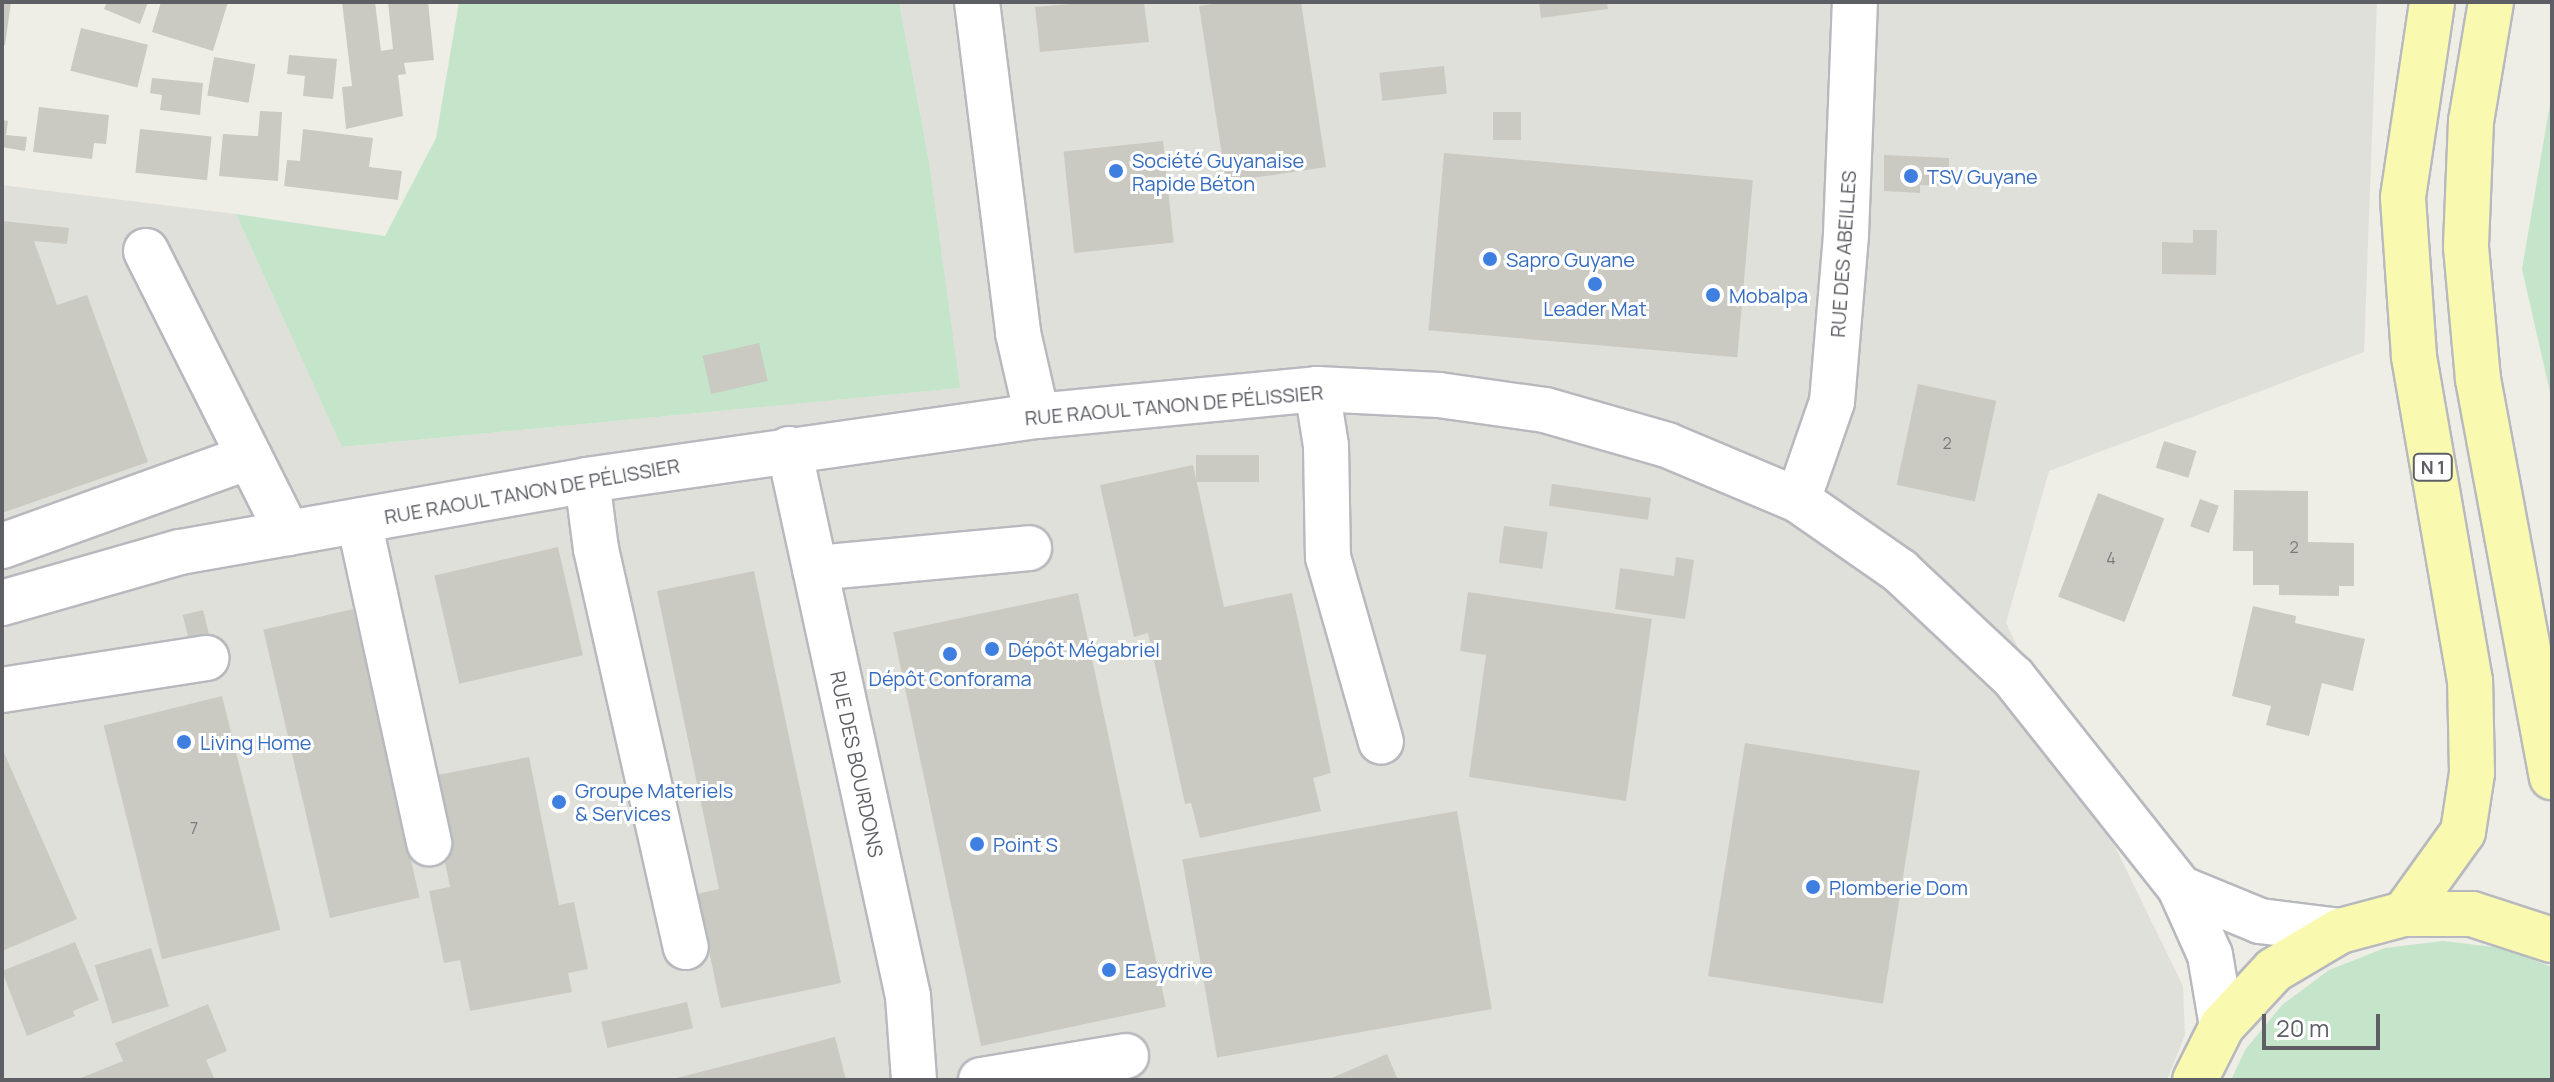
<!DOCTYPE html>
<html>
<head>
<meta charset="utf-8">
<style>
  body { margin:0 }
  #map { position:relative; width:2554px; height:1082px; overflow:hidden; background:#efeee6; font-family:Manrope,sans-serif }
  div>[style] { position:absolute }
  .industrial>* { inset:0; background:#e0e0da }
  .green>* { inset:0; background:#c4e5ca }
  .building>* { inset:0; background:#cac9c2; transform-origin:0 0 }
  .roads { filter:drop-shadow(2px 0 #b8b9be) drop-shadow(-2px 0 #b8b9be) drop-shadow(0 2px #b8b9be) drop-shadow(0 -2px #b8b9be) }
  .minor>* { height:44px; margin:-22px; padding:0 22px; transform-origin:22px; border-radius:22px; background:#fff }
  .major>* { height:44px; margin:-22px; padding:0 22px; transform-origin:22px; border-radius:22px; background:#f9faaf }
  .dots>* { width:22px; height:22px; translate:-50% -50%; box-sizing:border-box; border:4px solid #fff; border-radius:50% }
  span { translate:-50% -50%; white-space:nowrap; text-align:center; line-height:1.15; -webkit-text-stroke:6px #fff; paint-order:stroke }
  .number-label { font-size:16px; color:#787a7c }
  .number-label span { -webkit-text-stroke-width:0 }
  .shield-label span { padding:2px 6px; background:#fff; border:2px solid; border-radius:6px; -webkit-text-stroke-width:0 }
  .shield-label { font-size:18px; color:#5d5f65; font-weight:700 }
  .shop-label { font-size:20px; color:#366cbe }
  .left { translate:0 -50%; text-align:left }
  .street-label { font-size:20px; color:#5d5f65 }
  .frame { position:absolute; inset:0; border:4px solid #5d5f65; pointer-events:none }
  .scale { position:absolute; left:2262px; top:1014px; width:118px; height:36px; box-sizing:border-box; border:4px solid #5d5f65; border-top:0; padding-left:10px; font-size:24px; line-height:28px; white-space:nowrap; color:#5d5f65; -webkit-text-stroke:6px #fff; paint-order:stroke }
</style>
</head>
<body>
<div id="map">
  <div class="industrial">
    <i style="clip-path:polygon(899px 2px,2377px 2px,2364px 352px,2049px 471px,2006px 623px,2183px 986px,2185px 1035px,2167px 1080px,2px 1080px,2px 185px,236px 214px,343px 447px,959px 388px,929px 161px)"></i>
  </div>
  <div class="green">
    <i style="clip-path:polygon(459px 2px,899px 2px,929px 161px,960px 388px,342px 447px,236px 214px,385px 236px,436px 138px)"></i>
    <i style="clip-path:polygon(2552px 92px,2552px 401px,2522px 269px)"></i>
    <i style="clip-path:polygon(2443px 941px,2502px 948px,2552px 967px,2552px 1080px,2231px 1080px,2245px 1050px,2282px 1005px,2329px 970px,2385px 948px)"></i>
  </div>
  <div class="building">
    <i style="clip-path:polygon(2px 2px,11px 2px,5px 45px,2px 45px)"></i>
    <i style="clip-path:polygon(107px 2px,148px 2px,140px 24px,104px 9px)"></i>
    <i style="clip-path:polygon(161px 2px,228px 2px,213px 51px,152px 32px)"></i>
    <i style="clip-path:polygon(342px 2px,375px 2px,381px 51px,393px 49px,388px 2px,428px 2px,434px 60px,404px 63px,406px 74px,398px 75px,403px 116px,346px 129px,342px 87px,352px 86px)"></i>
    <i style="clip-path:polygon(1094px 2px,1144px 2px,1149px 42px,1040px 52px,1035px 7px)"></i>
    <i style="clip-path:polygon(1225px 2px,1301px 2px,1326px 167px,1226px 182px,1199px 6px)"></i>
    <i style="clip-path:polygon(1539px 2px,1607px 2px,1608px 9px,1541px 18px)"></i>
    <i style="left:81px;top:28px;width:69px;height:44px;rotate:14deg"></i>
    <i style="clip-path:polygon(289px 55px,337px 59px,333px 99px,303px 96px,305px 76px,287px 74px)"></i>
    <i style="left:214px;top:57px;width:42px;height:39px;rotate:10deg"></i>
    <i style="left:1444px;top:66px;width:28px;height:65px;rotate:84deg"></i>
    <i style="clip-path:polygon(152px 78px,203px 83px,200px 115px,160px 110px,162px 95px,150px 93px)"></i>
    <i style="clip-path:polygon(39px 107px,109px 115px,106px 144px,94px 143px,92px 159px,33px 152px)"></i>
    <i style="clip-path:polygon(260px 111px,282px 112px,278px 181px,219px 176px,223px 134px,258px 136px)"></i>
    <i style="left:1493px;top:112px;width:28px;height:28px"></i>
    <i style="clip-path:polygon(2px 120px,8px 121px,6px 135px,27px 137px,25px 151px,2px 147px)"></i>
    <i style="left:140px;top:129px;width:72px;height:44px;rotate:6deg"></i>
    <i style="clip-path:polygon(303px 129px,373px 138px,369px 167px,402px 171px,398px 200px,284px 186px,287px 160px,300px 161px)"></i>
    <i style="left:1163px;top:141px;width:102px;height:100px;rotate:84deg"></i>
    <i style="left:1444px;top:153px;width:310px;height:178px;rotate:5deg"></i>
    <i style="clip-path:polygon(1884px 155px,1949px 158px,1949px 186px,1920px 185px,1920px 193px,1884px 191px)"></i>
    <i style="clip-path:polygon(2px 221px,69px 228px,67px 244px,34px 241px,57px 305px,87px 295px,148px 462px,2px 513px)"></i>
    <i style="clip-path:polygon(2193px 230px,2217px 230px,2216px 275px,2162px 274px,2162px 242px,2193px 243px)"></i>
    <i style="left:759px;top:343px;width:39px;height:58px;rotate:77deg"></i>
    <i style="left:1918px;top:384px;width:80px;height:103px;rotate:12deg"></i>
    <i style="left:2164px;top:441px;width:34px;height:28px;rotate:17deg"></i>
    <i style="left:1259px;top:455px;width:27px;height:63px;rotate:90deg"></i>
    <i style="clip-path:polygon(1193px 465px,1224px 607px,1292px 593px,1331px 773px,1313px 778px,1321px 811px,1200px 838px,1191px 803px,1185px 804px,1148px 633px,1134px 637px,1100px 485px)"></i>
    <i style="left:1552px;top:484px;width:100px;height:22px;rotate:8deg"></i>
    <i style="clip-path:polygon(2234px 490px,2308px 491px,2308px 542px,2354px 543px,2354px 586px,2339px 586px,2339px 596px,2279px 595px,2279px 585px,2253px 585px,2253px 551px,2233px 551px)"></i>
    <i style="left:2098px;top:493px;width:71px;height:111px;rotate:21deg"></i>
    <i style="left:2200px;top:499px;width:20px;height:29px;rotate:20deg"></i>
    <i style="left:1504px;top:526px;width:44px;height:37px;rotate:8deg"></i>
    <i style="left:558px;top:547px;width:111px;height:127px;rotate:77deg"></i>
    <i style="clip-path:polygon(1676px 557px,1694px 560px,1685px 619px,1615px 609px,1620px 568px,1674px 576px)"></i>
    <i style="clip-path:polygon(754px 571px,841px 983px,721px 1008px,697px 894px,719px 889px,657px 591px)"></i>
    <i style="clip-path:polygon(1468px 592px,1652px 619px,1626px 801px,1469px 777px,1486px 655px,1460px 651px)"></i>
    <i style="left:1078px;top:593px;width:423px;height:189px;rotate:78deg"></i>
    <i style="clip-path:polygon(2253px 606px,2296px 616px,2295px 623px,2365px 639px,2353px 691px,2322px 683px,2309px 736px,2266px 725px,2271px 706px,2232px 696px)"></i>
    <i style="left:353px;top:609px;width:296px;height:92px;rotate:77deg"></i>
    <i style="left:203px;top:610px;width:25px;height:21px;rotate:76deg"></i>
    <i style="left:222px;top:696px;width:241px;height:122px;rotate:76deg"></i>
    <i style="left:1745px;top:743px;width:177px;height:236px;rotate:9deg"></i>
    <i style="clip-path:polygon(2px 748px,77px 919px,2px 951px)"></i>
    <i style="clip-path:polygon(529px 757px,559px 905px,574px 902px,588px 969px,568px 973px,572px 992px,470px 1011px,460px 960px,444px 963px,429px 891px,450px 887px,428px 777px)"></i>
    <i style="left:1457px;top:811px;width:201px;height:279px;rotate:80deg"></i>
    <i style="clip-path:polygon(75px 942px,99px 1000px,73px 1011px,75px 1016px,27px 1036px,2px 971px)"></i>
    <i style="left:151px;top:948px;width:61px;height:59px;rotate:73deg"></i>
    <i style="left:687px;top:1002px;width:27px;height:88px;rotate:77deg"></i>
    <i style="clip-path:polygon(208px 1004px,227px 1051px,206px 1060px,215px 1080px,76px 1080px,123px 1061px,115px 1043px)"></i>
    <i style="clip-path:polygon(835px 1037px,846px 1080px,673px 1080px,673px 1079px)"></i>
    <i style="clip-path:polygon(1387px 1054px,1398px 1080px,1327px 1080px)"></i>
  </div>
  <div class="roads">
    <div class="minor">
      <i style="left:977px;top:2px;width:334px;rotate:82.9deg"></i>
      <i style="left:1018px;top:333px;width:85px;rotate:77.1deg"></i>
      <i style="left:146px;top:251px;width:316px;rotate:63.3deg"></i>
      <i style="left:1317px;top:389px;width:58px;rotate:81deg"></i>
      <i style="left:1326px;top:446px;width:111px;rotate:89deg"></i>
      <i style="left:1328px;top:557px;width:192px;rotate:74deg"></i>
      <i style="left:789px;top:449px;width:560px;rotate:77.73deg"></i>
      <i style="left:908px;top:996px;width:84px;rotate:85.9deg"></i>
      <i style="left:587px;top:480px;width:70px;rotate:82.6deg"></i>
      <i style="left:596px;top:549px;width:408px;rotate:77.3deg"></i>
      <i style="left:1798px;top:500px;width:104px;rotate:-70.9deg"></i>
      <i style="left:1832px;top:402px;width:169px;rotate:-85.2deg"></i>
      <i style="left:1846px;top:234px;width:232px;rotate:-87.8deg"></i>
      <i style="left:359px;top:521px;width:330px;rotate:77.7deg"></i>
      <i style="left:2px;top:546px;width:263px;rotate:-19.8deg"></i>
      <i style="left:815px;top:568px;width:215px;rotate:-5.3deg"></i>
      <i style="left:2px;top:603px;width:185px;rotate:-16deg"></i>
      <i style="left:180px;top:552px;width:413px;rotate:-10deg"></i>
      <i style="left:587px;top:480px;width:455px;rotate:-8.1deg"></i>
      <i style="left:1037px;top:416px;width:281px;rotate:-5.5deg"></i>
      <i style="left:1317px;top:389px;width:122px;rotate:2.8deg"></i>
      <i style="left:1439px;top:395px;width:107px;rotate:8.1deg"></i>
      <i style="left:1545px;top:410px;width:127px;rotate:16deg"></i>
      <i style="left:1667px;top:445px;width:142px;rotate:22.8deg"></i>
      <i style="left:1798px;top:500px;width:124px;rotate:34.8deg"></i>
      <i style="left:1900px;top:571px;width:155px;rotate:43.2deg"></i>
      <i style="left:2013px;top:677px;width:269px;rotate:51.6deg"></i>
      <i style="left:2180px;top:888px;width:73px;rotate:65.9deg"></i>
      <i style="left:2210px;top:955px;width:72px;rotate:80.4deg"></i>
      <i style="left:2px;top:690px;width:207px;rotate:-8.9deg"></i>
      <i style="left:2180px;top:888px;width:87px;rotate:22.4deg"></i>
      <i style="left:2260px;top:921px;width:81px;rotate:7.1deg"></i>
      <i style="left:981px;top:1080px;width:147px;rotate:-9.4deg"></i>
    </div>
    <div class="major">
      <i style="left:2491px;top:2px;width:121px;rotate:99.5deg"></i>
      <i style="left:2471px;top:121px;width:126px;rotate:92.3deg"></i>
      <i style="left:2466px;top:247px;width:133px;rotate:84.8deg"></i>
      <i style="left:2478px;top:379px;width:405px;rotate:79.5deg"></i>
      <i style="left:2404px;top:914px;width:101px;rotate:-54.3deg"></i>
      <i style="left:2463px;top:832px;width:60px;rotate:-81.3deg"></i>
      <i style="left:2472px;top:773px;width:92px;rotate:-91.2deg"></i>
      <i style="left:2470px;top:681px;width:330px;rotate:-99.8deg"></i>
      <i style="left:2414px;top:356px;width:159px;rotate:-94deg"></i>
      <i style="left:2403px;top:197px;width:197px;rotate:-81.5deg"></i>
      <i style="left:2195px;top:1080px;width:60px;rotate:-63.4deg"></i>
      <i style="left:2222px;top:1026px;width:76px;rotate:-47.1deg"></i>
      <i style="left:2274px;top:970px;width:77px;rotate:-30.6deg"></i>
      <i style="left:2340px;top:931px;width:66px;rotate:-14.9deg"></i>
      <i style="left:2404px;top:914px;width:68px"></i>
      <i style="left:2472px;top:914px;width:84px;rotate:18deg"></i>
    </div>
  </div>
  <div class="dots">
    <i style="left:1116px;top:171px;background:#3f7fe0"></i>
    <i style="left:1911px;top:176px;background:#3f7fe0"></i>
    <i style="left:1490px;top:259px;background:#3f7fe0"></i>
    <i style="left:1595px;top:284px;background:#3f7fe0"></i>
    <i style="left:1713px;top:295px;background:#3f7fe0"></i>
    <i style="left:992px;top:649px;background:#3f7fe0"></i>
    <i style="left:950px;top:654px;background:#3f7fe0"></i>
    <i style="left:184px;top:742px;background:#3f7fe0"></i>
    <i style="left:559px;top:802px;background:#3f7fe0"></i>
    <i style="left:977px;top:844px;background:#3f7fe0"></i>
    <i style="left:1813px;top:887px;background:#3f7fe0"></i>
    <i style="left:1109px;top:970px;background:#3f7fe0"></i>
  </div>
  <div class="number-label">
    <span style="left:1947px;top:443px">2</span>
    <span style="left:2294px;top:547px">2</span>
    <span style="left:2111px;top:558px">4</span>
    <span style="left:194px;top:828px">7</span>
  </div>
  <div class="shield-label">
    <span style="left:2433px;top:467px">N 1</span>
  </div>
  <div class="shop-label">
    <span class="left" style="left:1132px;top:172px">Société Guyanaise<br>Rapide Béton</span>
    <span class="left" style="left:1927px;top:176px">TSV Guyane</span>
    <span class="left" style="left:1506px;top:259px">Sapro Guyane</span>
    <span class="left" style="left:1729px;top:295px">Mobalpa</span>
    <span style="left:1595px;top:308px">Leader Mat</span>
    <span class="left" style="left:1008px;top:649px">Dépôt Mégabriel</span>
    <span style="left:950px;top:678px">Dépôt Conforama</span>
    <span class="left" style="left:200px;top:742px">Living Home</span>
    <span class="left" style="left:575px;top:802px">Groupe Materiels<br>&amp; Services</span>
    <span class="left" style="left:993px;top:844px">Point S</span>
    <span class="left" style="left:1829px;top:887px">Plomberie Dom</span>
    <span class="left" style="left:1125px;top:970px">Easydrive</span>
  </div>
  <div class="street-label">
    <span style="left:1843px;top:254px;rotate:-86deg">RUE DES ABEILLES</span>
    <span style="left:1174px;top:405px;rotate:-5deg">RUE RAOUL TANON DE PÉLISSIER</span>
    <span style="left:532px;top:491px;rotate:-10deg">RUE RAOUL TANON DE PÉLISSIER</span>
    <span style="left:857px;top:764px;rotate:78deg">RUE DES BOURDONS</span>
  </div>
  <div class="frame"></div>
  <div class="scale">20 m</div>
</div>
</body>
</html>
